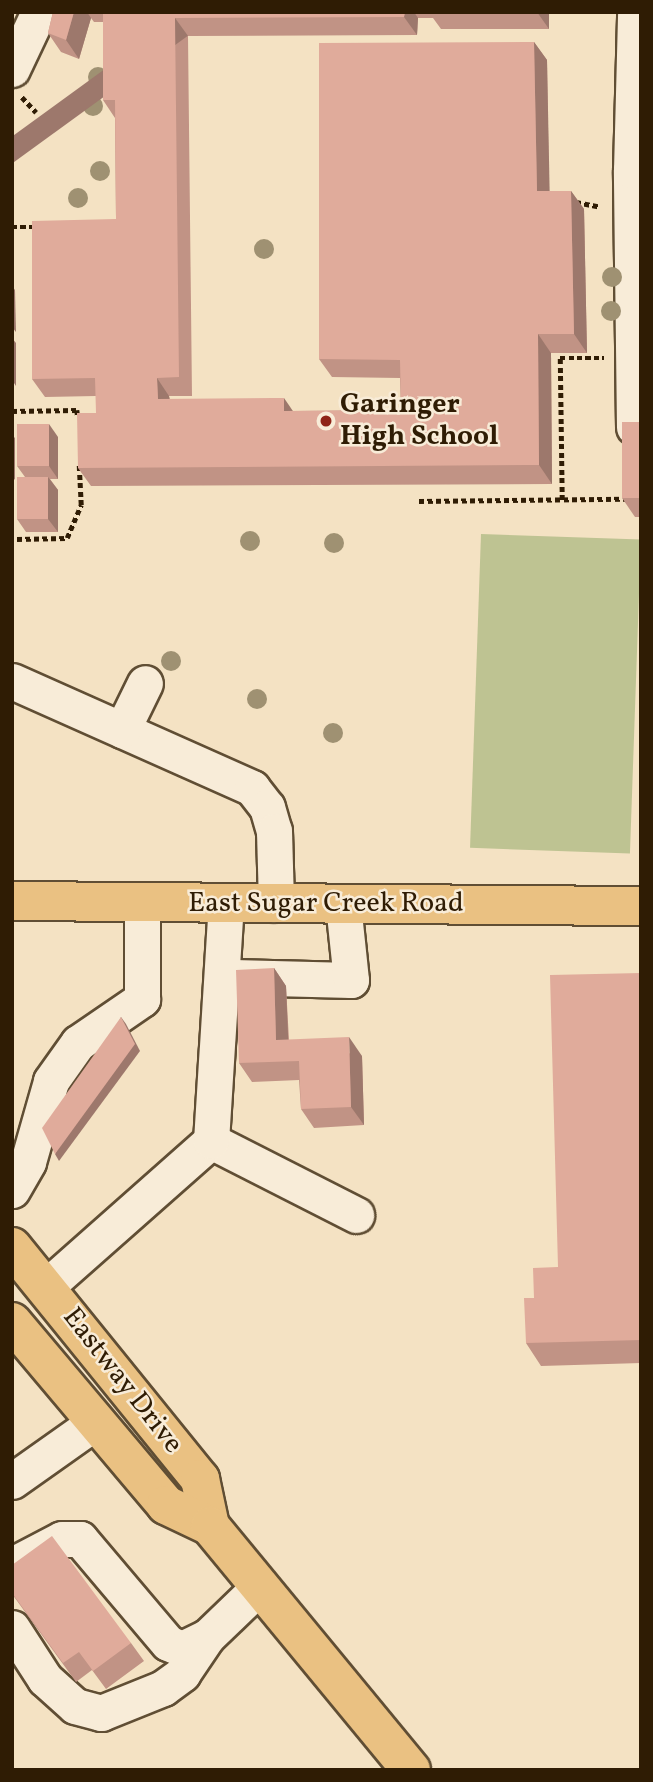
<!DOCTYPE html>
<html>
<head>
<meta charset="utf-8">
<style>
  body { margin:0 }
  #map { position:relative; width:653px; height:1782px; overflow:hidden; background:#f4e2c3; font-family:Vollkorn,serif }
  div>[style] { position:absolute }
  .green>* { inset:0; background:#bec392; transform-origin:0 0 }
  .path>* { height:4.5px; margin-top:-2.25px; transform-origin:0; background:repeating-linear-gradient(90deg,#2f1c04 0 5px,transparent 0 8.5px) }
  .roads { filter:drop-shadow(2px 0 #604e34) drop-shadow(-2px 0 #604e34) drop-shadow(0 2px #604e34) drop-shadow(0 -2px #604e34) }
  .minor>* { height:35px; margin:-17.5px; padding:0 17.5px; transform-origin:17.5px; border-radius:17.5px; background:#f8ecd8 }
  .major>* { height:38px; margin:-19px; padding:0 19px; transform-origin:19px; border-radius:19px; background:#eac182 }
  .trees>* { width:20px; height:20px; margin:-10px; border-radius:50%; background:#9f9172 }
  .wall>* { inset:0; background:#c19385 }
  .shaded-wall>* { inset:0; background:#9d786c; transform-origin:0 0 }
  .building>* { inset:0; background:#e0ab9b; transform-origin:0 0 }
  .dots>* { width:19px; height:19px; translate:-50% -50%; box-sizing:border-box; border:4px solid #f8ecd8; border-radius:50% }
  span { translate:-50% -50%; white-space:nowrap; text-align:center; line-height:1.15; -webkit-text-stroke:5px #f8ecd8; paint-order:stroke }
  .poi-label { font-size:28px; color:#2f1c04; font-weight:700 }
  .left { translate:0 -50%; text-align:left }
  .street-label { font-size:28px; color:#2f1c04 }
  .frame { position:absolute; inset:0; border:14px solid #2f1c04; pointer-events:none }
</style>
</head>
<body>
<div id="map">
  <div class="green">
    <i style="left:481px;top:534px;width:160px;height:314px;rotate:2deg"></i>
  </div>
  <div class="path">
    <i style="left:22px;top:97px;width:21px;rotate:47deg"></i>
    <i style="left:576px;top:202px;width:25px;rotate:11deg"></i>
    <i style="left:12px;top:227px;width:26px"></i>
    <i style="left:12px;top:411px;width:65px;rotate:-0.9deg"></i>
    <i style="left:77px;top:410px;width:8px;rotate:83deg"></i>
    <i style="left:562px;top:500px;width:142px;rotate:-90.8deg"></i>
    <i style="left:560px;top:358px;width:44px"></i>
    <i style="left:419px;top:501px;width:206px;rotate:-0.6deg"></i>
    <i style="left:17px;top:539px;width:50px;rotate:-1.1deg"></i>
    <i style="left:67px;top:538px;width:36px;rotate:-67deg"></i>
    <i style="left:81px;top:505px;width:40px;rotate:-92.9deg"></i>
  </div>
  <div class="roads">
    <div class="minor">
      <i style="left:12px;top:69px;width:63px;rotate:-64.7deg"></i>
      <i style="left:634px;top:427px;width:257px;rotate:-90.7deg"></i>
      <i style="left:631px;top:170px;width:158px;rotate:-88.5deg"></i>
      <i style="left:12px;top:681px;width:263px;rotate:24deg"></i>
      <i style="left:252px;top:788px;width:24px;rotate:52deg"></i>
      <i style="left:267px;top:807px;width:25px;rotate:74deg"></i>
      <i style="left:274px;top:831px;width:73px;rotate:88.4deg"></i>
      <i style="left:122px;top:730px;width:52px;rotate:-63.9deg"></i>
      <i style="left:233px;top:977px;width:118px;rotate:1.5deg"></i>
      <i style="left:351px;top:980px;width:76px;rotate:-96deg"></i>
      <i style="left:211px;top:1141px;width:163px;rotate:27deg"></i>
      <i style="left:12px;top:1190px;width:32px;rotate:-60deg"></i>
      <i style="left:28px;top:1162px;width:84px;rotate:-74.1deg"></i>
      <i style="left:51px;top:1081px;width:47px;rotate:-54.6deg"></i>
      <i style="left:78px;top:1043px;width:78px;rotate:-34.5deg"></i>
      <i style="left:142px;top:999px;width:96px;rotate:-90deg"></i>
      <i style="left:47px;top:1286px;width:219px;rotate:-41.5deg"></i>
      <i style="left:211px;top:1141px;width:238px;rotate:-86.4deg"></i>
      <i style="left:12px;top:1481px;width:100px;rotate:-35.3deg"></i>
      <i style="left:12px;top:1565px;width:56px;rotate:-27.5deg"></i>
      <i style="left:62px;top:1539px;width:18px"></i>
      <i style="left:80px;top:1539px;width:136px;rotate:49.8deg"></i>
      <i style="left:168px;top:1643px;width:15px;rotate:23deg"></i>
      <i style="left:182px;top:1649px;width:28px;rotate:-26deg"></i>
      <i style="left:207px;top:1637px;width:74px;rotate:-43.9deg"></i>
      <i style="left:12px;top:1628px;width:61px;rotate:57.1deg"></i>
      <i style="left:45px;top:1679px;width:40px;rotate:42deg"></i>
      <i style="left:75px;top:1706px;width:27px;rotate:15deg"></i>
      <i style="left:101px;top:1713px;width:67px;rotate:-22deg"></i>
      <i style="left:163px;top:1688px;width:24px;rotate:-36deg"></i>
      <i style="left:182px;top:1674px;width:45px;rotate:-56deg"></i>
    </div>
    <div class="major">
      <i style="left:12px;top:901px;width:629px;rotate:0.46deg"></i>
      <i style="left:12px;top:1247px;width:299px;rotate:51deg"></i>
      <i style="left:200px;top:1479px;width:48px;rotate:78deg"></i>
      <i style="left:12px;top:1322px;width:239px;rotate:49.9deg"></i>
      <i style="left:166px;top:1505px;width:49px;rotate:25.5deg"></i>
      <i style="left:210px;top:1526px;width:316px;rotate:50.5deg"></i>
    </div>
  </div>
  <div class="trees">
    <i style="left:98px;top:77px"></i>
    <i style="left:93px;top:106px"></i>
    <i style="left:100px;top:171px"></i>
    <i style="left:78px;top:198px"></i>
    <i style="left:264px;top:249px"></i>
    <i style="left:612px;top:277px"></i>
    <i style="left:611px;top:311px"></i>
    <i style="left:250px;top:541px"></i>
    <i style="left:334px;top:543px"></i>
    <i style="left:171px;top:661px"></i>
    <i style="left:257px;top:699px"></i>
    <i style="left:333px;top:733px"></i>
  </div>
  <div class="wall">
    <i style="clip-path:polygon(53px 12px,549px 12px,549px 29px,441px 29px,433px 18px,418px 18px,417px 35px,188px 36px,192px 396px,169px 396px,170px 399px,293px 411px,401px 410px,400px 378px,332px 377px,319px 359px,534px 42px,547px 60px,549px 191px,571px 191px,584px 209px,587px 353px,551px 353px,552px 484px,91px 486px,78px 468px,96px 413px,96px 396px,45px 397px,32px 379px,116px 219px,115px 118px,103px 100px,103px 22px,94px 22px,91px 18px,79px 59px,61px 52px,48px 33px)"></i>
    <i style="clip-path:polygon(641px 422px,641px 517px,635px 517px,622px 498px)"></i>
    <i style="clip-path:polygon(58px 437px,58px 479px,50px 479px,58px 490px,58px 532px,26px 532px,17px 519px,25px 477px,17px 466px)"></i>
    <i style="clip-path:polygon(274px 968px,286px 986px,289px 1040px,362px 1056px,364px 1125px,314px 1128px,301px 1109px,299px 1080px,252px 1082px,239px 1063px)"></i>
    <i style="clip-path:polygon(641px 973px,641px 1363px,541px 1366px,526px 1343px,534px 1298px,558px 1267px)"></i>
    <i style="clip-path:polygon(12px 1594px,131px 1643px,144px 1661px,106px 1689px,92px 1670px,76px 1682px)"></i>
  </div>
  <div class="shaded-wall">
    <i style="clip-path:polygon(74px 12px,87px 12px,91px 18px,79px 59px,66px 40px)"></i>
    <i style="clip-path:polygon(405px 12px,414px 12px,418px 18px,417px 35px,404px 17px)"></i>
    <i style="clip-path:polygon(537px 12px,549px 12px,549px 29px)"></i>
    <i style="left:175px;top:18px;width:22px;height:359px;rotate:54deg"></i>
    <i style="clip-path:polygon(534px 42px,547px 60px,550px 210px,537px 191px)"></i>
    <i style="clip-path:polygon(571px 191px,584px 209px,587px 353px,574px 334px)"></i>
    <i style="clip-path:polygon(12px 286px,15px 290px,16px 332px,12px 327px)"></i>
    <i style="clip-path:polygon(538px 334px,551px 353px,552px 484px,539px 465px)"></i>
    <i style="clip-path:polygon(12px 338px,16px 343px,16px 386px,12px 380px)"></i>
    <i style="clip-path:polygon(157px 378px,169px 396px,171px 418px,158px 399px)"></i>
    <i style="clip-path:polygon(284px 398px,297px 417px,284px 411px)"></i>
    <i style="clip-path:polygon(49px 424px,58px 437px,58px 479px,49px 466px)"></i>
    <i style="clip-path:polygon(12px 435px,15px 438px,15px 480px,12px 476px)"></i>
    <i style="clip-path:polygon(48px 477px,58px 490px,58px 532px,48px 519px)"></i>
    <i style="left:12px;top:488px;width:3px;height:42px;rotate:45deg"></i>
    <i style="clip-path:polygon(274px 968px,286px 986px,289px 1059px,276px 1040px)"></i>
    <i style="clip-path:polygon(121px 1017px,126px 1024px,140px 1051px,59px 1161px,55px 1154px)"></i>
    <i style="clip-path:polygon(349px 1037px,362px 1056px,364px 1125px,351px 1107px)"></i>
    <i style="clip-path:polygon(639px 1267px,641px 1269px,641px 1324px)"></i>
  </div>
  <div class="building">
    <i style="clip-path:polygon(53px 12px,74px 12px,66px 40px,48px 33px)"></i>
    <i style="clip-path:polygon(103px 12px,405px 12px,404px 17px,175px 18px,179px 377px,157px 378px,158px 399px,284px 398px,284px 411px,401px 410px,400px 360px,319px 359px,319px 43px,534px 42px,537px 191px,571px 191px,574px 334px,538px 334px,539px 465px,78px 468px,77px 413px,96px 413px,95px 378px,32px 379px,32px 221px,116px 219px,115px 100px,103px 100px)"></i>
    <i style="left:622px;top:422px;width:19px;height:76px"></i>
    <i style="left:17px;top:424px;width:32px;height:42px"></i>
    <i style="left:17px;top:477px;width:31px;height:42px"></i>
    <i style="clip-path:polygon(274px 968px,276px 1040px,349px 1037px,351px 1107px,301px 1109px,299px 1061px,239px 1063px,236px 970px)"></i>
    <i style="clip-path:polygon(641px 973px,641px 1267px,639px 1267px,641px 1340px,526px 1343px,524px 1298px,534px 1298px,533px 1268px,558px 1267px,550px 975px)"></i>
    <i style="clip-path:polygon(121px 1017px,135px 1044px,55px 1154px,42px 1128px)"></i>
    <i style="clip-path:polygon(52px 1536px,131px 1643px,93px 1671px,79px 1652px,63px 1663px,12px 1593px,12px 1565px)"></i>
  </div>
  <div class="dots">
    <i style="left:326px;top:421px;background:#8f2418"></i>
  </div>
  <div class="poi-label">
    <span class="left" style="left:340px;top:421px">Garinger<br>High School</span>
  </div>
  <div class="street-label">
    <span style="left:326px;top:904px">East Sugar Creek Road</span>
    <span style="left:122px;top:1381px;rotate:52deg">Eastway Drive</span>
  </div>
  <div class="frame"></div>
</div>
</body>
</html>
